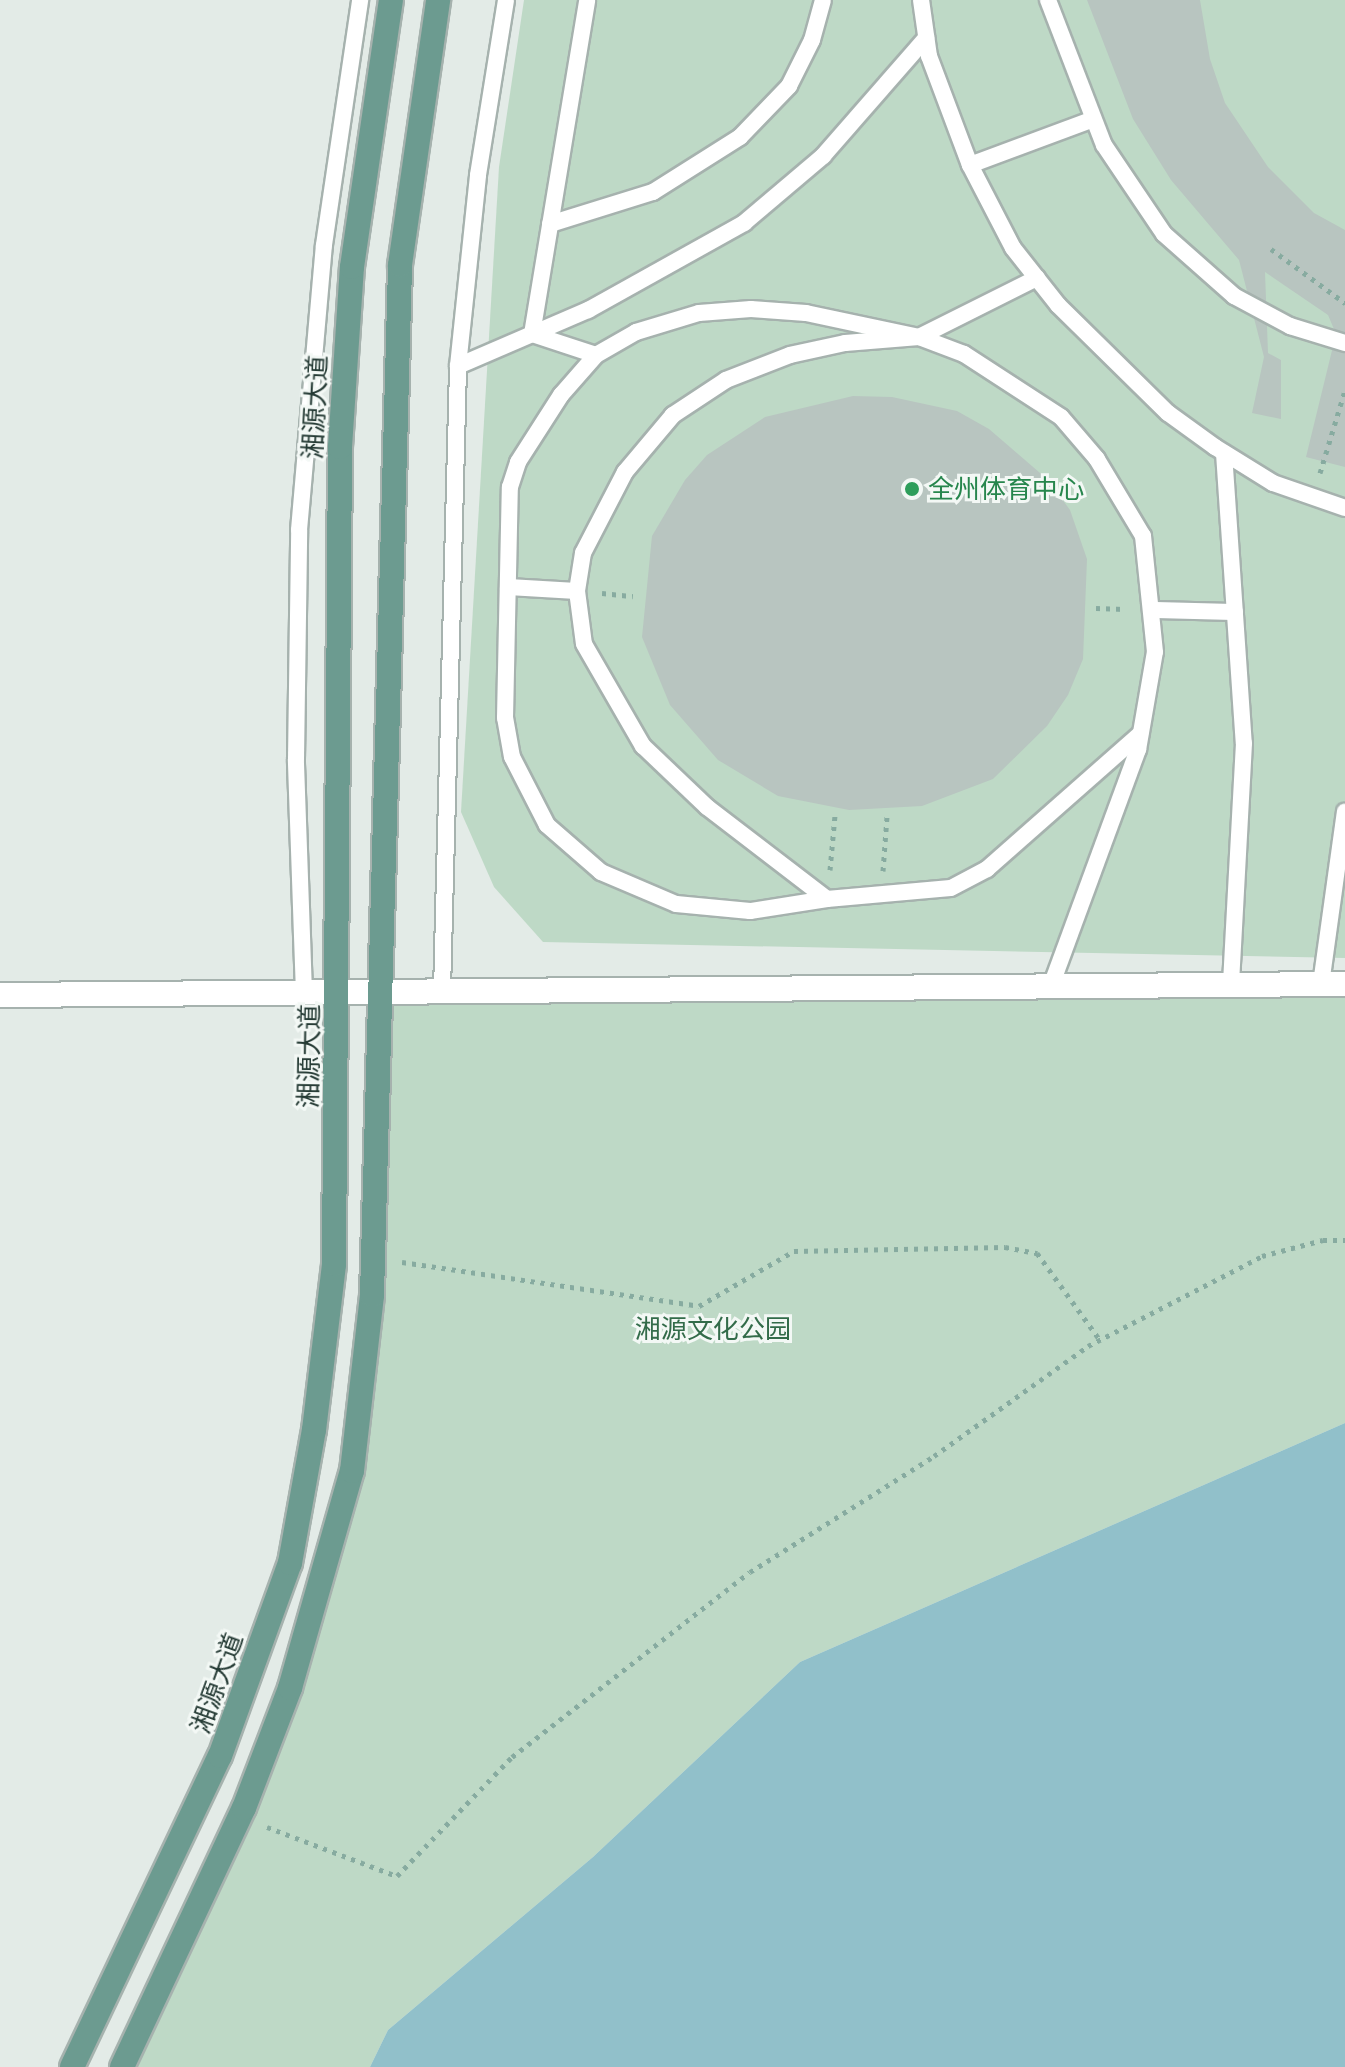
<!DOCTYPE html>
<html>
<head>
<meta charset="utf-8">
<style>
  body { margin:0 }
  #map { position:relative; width:1345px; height:2067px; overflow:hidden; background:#e3ebe7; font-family:"IBM Plex Sans","Noto Sans SC",sans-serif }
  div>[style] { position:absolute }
  .green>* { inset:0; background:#bed9c6 }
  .water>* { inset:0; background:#91c0ca }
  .building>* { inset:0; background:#b8c5c0 }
  .path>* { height:5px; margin-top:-2.5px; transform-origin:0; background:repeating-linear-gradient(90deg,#87aba0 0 4px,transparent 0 10px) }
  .roads { filter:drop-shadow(2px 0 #a6b2ae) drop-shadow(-2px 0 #a6b2ae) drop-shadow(0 2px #a6b2ae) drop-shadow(0 -2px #a6b2ae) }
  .service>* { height:16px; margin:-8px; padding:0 8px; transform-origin:8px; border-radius:8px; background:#fff }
  .secondary>* { height:24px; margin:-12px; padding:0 12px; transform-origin:12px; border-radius:12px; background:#fff }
  .primary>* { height:24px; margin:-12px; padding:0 12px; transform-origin:12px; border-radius:12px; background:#6c9b90 }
  .dots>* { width:22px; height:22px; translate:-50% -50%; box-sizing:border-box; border:4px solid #f3f8f5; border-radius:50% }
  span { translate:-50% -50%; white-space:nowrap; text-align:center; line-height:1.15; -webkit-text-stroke:6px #f3f8f5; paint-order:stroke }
  .street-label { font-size:26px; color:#243a34 }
  .leisure-label { font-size:26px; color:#27864d }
  .left { translate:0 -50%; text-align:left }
  .park-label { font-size:26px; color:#336c4a }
</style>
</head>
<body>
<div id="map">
  <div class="green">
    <i style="clip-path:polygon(524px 0,1345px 0,1345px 958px,543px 942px,494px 887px,461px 812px,499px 167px)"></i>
    <i style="clip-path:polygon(1345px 984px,1345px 1423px,800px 1662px,593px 1857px,388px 2030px,370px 2067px,122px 2067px,244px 1808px,352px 1471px,378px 992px)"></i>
  </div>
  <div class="water">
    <i style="clip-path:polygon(1345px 1423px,1345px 2067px,370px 2067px,388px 2030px,593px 1857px,800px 1662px)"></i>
  </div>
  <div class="building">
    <i style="clip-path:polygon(1087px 0,1200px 0,1210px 59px,1225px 103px,1268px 167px,1314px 213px,1345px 230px,1345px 467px,1306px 457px,1336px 334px,1328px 315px,1265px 272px,1268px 353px,1281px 360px,1281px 419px,1252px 413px,1264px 357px,1239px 260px,1171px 180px,1133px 119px)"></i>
    <i style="clip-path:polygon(853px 396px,892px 397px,957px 411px,989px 429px,1047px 479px,1070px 510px,1087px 559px,1083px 659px,1068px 695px,1047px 726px,993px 779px,922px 806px,849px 810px,778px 796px,718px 760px,670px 705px,642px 637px,652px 536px,685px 480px,707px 455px,765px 417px)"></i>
  </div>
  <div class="path">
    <i style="left:1271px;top:249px;width:92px;rotate:36.1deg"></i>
    <i style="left:1320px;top:473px;width:87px;rotate:-73.2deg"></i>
    <i style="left:602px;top:593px;width:31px;rotate:6deg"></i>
    <i style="left:1096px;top:608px;width:29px;rotate:2deg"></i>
    <i style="left:830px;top:870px;width:55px;rotate:-84.8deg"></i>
    <i style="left:883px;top:871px;width:55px;rotate:-85.8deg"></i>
    <i style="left:402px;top:1262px;width:300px;rotate:8.4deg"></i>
    <i style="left:699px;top:1306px;width:110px;rotate:-30.1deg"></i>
    <i style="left:794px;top:1251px;width:211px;rotate:-1.1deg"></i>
    <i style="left:1005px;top:1247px;width:33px;rotate:11deg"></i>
    <i style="left:1037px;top:1253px;width:107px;rotate:54.1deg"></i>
    <i style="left:267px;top:1827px;width:139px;rotate:20.7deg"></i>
    <i style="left:397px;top:1876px;width:165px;rotate:-46deg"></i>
    <i style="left:512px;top:1757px;width:301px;rotate:-37.9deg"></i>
    <i style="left:750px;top:1572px;width:218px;rotate:-32.2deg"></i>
    <i style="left:934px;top:1456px;width:189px;rotate:-35.5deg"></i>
    <i style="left:1088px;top:1346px;width:196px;rotate:-27.3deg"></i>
    <i style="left:1262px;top:1256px;width:63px;rotate:-14.7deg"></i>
    <i style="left:1323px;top:1240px;width:22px"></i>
  </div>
  <div class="roads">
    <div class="service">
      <i style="left:921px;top:0;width:57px;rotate:81.9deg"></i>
      <i style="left:929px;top:56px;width:116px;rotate:69.4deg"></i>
      <i style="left:970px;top:165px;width:93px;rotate:62.6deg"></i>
      <i style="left:1013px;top:248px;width:73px;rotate:51.7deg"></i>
      <i style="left:1058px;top:305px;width:154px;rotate:44.5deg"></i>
      <i style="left:1168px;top:413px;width:58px;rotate:35.9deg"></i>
      <i style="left:1215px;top:447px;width:68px;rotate:31.8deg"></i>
      <i style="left:1273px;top:483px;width:76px;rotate:19.1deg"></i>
      <i style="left:1048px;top:0;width:155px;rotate:68.9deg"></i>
      <i style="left:1104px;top:145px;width:107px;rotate:56deg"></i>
      <i style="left:1164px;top:234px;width:94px;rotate:41.5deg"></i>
      <i style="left:1234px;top:296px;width:64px;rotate:28.2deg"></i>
      <i style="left:1290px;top:326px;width:58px;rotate:17.2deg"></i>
      <i style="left:970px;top:165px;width:129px;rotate:-20.4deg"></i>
      <i style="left:550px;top:224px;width:108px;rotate:-17.3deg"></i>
      <i style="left:653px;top:192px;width:103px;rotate:-32.3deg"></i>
      <i style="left:740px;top:137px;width:71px;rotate:-46.1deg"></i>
      <i style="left:789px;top:86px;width:51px;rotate:-63.4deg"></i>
      <i style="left:812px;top:40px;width:41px;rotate:-74.6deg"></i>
      <i style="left:532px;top:334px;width:338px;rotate:-80.6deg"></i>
      <i style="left:532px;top:334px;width:67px;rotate:18.2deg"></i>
      <i style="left:458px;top:366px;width:142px;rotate:-23.3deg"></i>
      <i style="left:588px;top:310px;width:179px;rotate:-29.1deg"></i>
      <i style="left:744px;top:223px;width:104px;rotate:-40.3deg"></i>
      <i style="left:823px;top:156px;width:157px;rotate:-48.9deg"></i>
      <i style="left:1224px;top:453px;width:291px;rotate:86.1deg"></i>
      <i style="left:1244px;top:743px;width:242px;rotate:93.1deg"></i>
      <i style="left:508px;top:587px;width:69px;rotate:3.3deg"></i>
      <i style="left:1154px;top:610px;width:81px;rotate:1.4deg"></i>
      <i style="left:827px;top:899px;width:78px;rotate:171.1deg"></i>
      <i style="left:750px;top:911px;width:74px;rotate:-174.6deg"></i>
      <i style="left:676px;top:904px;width:82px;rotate:-156.9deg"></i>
      <i style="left:601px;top:872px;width:72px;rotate:-139deg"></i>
      <i style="left:547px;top:825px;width:76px;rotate:-117.2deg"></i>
      <i style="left:512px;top:757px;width:40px;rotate:-100deg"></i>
      <i style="left:505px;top:718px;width:231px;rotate:-88.8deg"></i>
      <i style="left:510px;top:487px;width:26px;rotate:-72deg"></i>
      <i style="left:518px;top:462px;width:80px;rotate:-57.3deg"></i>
      <i style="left:561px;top:395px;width:53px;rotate:-48.8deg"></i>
      <i style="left:596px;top:355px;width:46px;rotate:-29.9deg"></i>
      <i style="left:636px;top:332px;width:66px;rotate:-16.8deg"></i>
      <i style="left:699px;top:313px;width:52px;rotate:-4.4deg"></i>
      <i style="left:751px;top:309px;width:55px;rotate:4.2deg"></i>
      <i style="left:806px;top:313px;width:116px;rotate:12deg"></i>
      <i style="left:919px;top:337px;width:132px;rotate:-26.6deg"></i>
      <i style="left:1321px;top:984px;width:174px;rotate:-82.1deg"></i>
      <i style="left:1051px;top:986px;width:252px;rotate:-69.8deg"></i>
      <i style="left:1138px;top:750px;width:99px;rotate:-80.2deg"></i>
      <i style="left:1155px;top:652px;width:117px;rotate:-95.9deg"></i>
      <i style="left:1143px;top:536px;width:90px;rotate:-120.9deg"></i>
      <i style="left:1097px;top:459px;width:55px;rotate:-130.6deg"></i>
      <i style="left:1061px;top:417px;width:116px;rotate:-147deg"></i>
      <i style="left:964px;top:354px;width:48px;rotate:-159.3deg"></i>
      <i style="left:919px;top:337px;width:74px;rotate:175.4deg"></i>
      <i style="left:845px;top:343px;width:56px;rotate:167.7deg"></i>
      <i style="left:790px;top:355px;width:69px;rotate:158.7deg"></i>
      <i style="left:726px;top:380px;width:64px;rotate:146.6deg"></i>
      <i style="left:673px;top:415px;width:75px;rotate:130.1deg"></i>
      <i style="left:625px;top:472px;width:91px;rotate:117.4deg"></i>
      <i style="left:583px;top:553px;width:38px;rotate:99deg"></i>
      <i style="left:577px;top:591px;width:53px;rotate:82.5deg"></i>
      <i style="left:584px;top:644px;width:118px;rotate:60deg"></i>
      <i style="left:643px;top:746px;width:88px;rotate:43.6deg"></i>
      <i style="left:707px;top:807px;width:151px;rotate:37.5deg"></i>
      <i style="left:827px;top:899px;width:124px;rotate:-5.1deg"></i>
      <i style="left:951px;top:888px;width:41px;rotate:-27.8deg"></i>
      <i style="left:987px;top:869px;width:204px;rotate:-41.4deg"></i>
      <i style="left:442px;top:991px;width:625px;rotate:-88.53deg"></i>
      <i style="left:458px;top:366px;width:192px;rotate:-84deg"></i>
      <i style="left:478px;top:175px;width:177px;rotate:-80.9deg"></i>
      <i style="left:304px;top:993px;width:234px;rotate:-92deg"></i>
      <i style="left:296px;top:759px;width:229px;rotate:-89.2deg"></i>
      <i style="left:299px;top:530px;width:286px;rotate:-85deg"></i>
      <i style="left:324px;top:245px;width:248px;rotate:-81.6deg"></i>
    </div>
    <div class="secondary">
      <i style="left:0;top:995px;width:1345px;rotate:-0.47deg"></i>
    </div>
    <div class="primary">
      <i style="left:72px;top:2067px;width:344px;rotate:-64.6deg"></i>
      <i style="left:220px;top:1756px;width:205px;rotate:-70.1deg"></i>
      <i style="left:290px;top:1563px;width:135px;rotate:-79.8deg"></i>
      <i style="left:314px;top:1430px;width:167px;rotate:-83.1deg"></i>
      <i style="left:334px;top:1264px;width:817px;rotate:-89.58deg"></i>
      <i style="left:340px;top:447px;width:180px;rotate:-86.2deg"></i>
      <i style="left:352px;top:267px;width:270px;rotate:-81.7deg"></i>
      <i style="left:122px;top:2067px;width:286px;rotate:-64.8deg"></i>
      <i style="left:244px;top:1808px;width:129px;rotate:-69deg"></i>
      <i style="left:290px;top:1688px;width:226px;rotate:-74.1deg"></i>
      <i style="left:352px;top:1471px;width:177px;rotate:-83.5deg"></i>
      <i style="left:372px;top:1295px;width:1030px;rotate:-88.44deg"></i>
      <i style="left:400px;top:265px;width:268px;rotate:-81.8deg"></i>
    </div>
  </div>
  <div class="dots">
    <i style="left:912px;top:489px;background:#2e9e5b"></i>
  </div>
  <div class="street-label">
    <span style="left:315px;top:407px;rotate:-87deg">湘源大道</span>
    <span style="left:309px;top:1056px;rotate:-89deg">湘源大道</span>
    <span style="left:217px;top:1683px;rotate:-70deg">湘源大道</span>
  </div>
  <div class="leisure-label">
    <span class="left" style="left:928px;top:489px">全州体育中心</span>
  </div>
  <div class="park-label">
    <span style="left:713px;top:1329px">湘源文化公园</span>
  </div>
</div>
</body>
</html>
